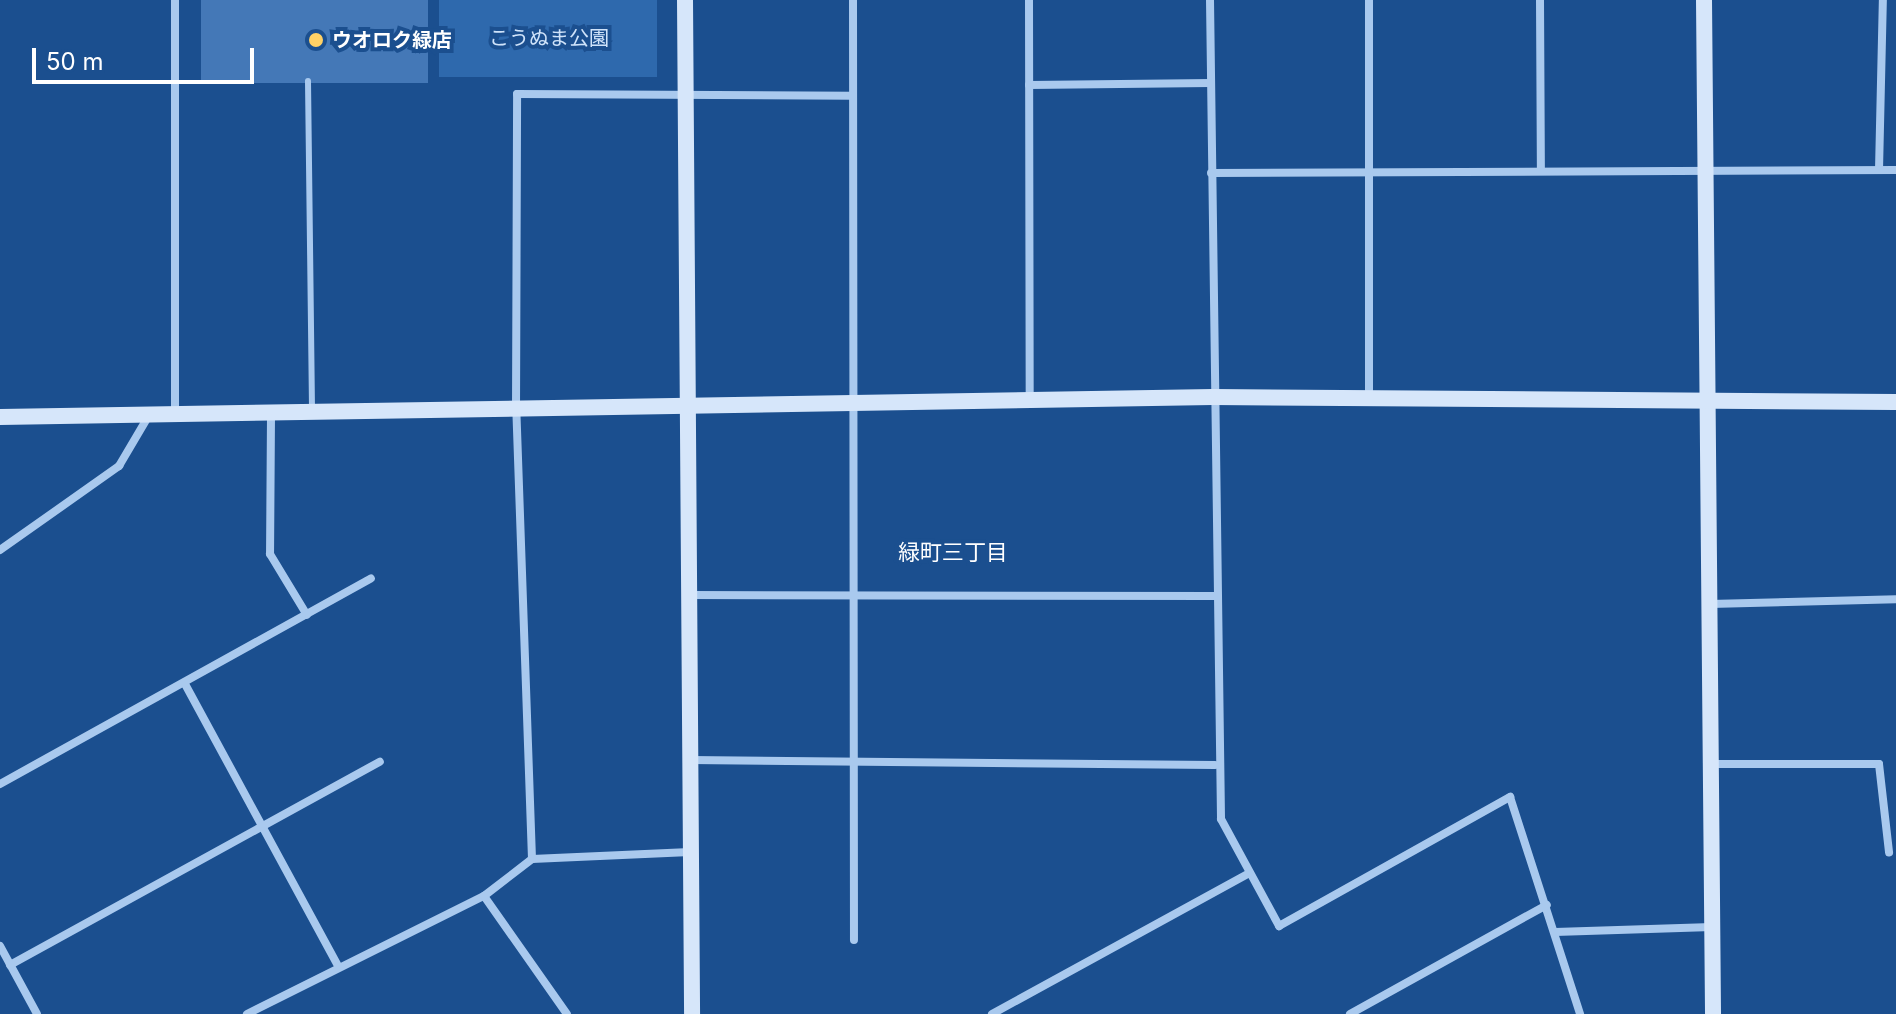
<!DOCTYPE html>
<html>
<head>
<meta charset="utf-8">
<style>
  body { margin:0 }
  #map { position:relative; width:1896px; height:1014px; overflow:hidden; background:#1b4f8f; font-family:Inter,"Noto Sans JP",sans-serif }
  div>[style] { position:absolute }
  .green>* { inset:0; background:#2e69ad; transform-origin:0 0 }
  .building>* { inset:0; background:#4478b7; transform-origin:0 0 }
  .lane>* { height:6px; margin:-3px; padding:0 3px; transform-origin:3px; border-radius:3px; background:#a9c9ee }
  .street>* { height:8px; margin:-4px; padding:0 4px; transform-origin:4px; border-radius:4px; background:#a9c9ee }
  .secondary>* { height:16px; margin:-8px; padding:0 8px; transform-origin:8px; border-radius:8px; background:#d6e6fa }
  .dots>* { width:22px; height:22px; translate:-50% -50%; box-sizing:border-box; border:4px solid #1b4f8f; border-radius:50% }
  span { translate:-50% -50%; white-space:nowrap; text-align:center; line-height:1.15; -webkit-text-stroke:8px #1b4f8f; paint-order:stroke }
  .park-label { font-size:20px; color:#cfe3fa }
  .poi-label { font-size:20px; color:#fff; font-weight:700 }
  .left { translate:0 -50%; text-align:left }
  .neighbourhood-label { font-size:22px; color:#fff }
  .scale { position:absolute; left:32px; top:48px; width:222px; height:36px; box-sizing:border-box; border:4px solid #fff; border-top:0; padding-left:10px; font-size:24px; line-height:28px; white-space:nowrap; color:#fff; -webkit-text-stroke:6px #1b4f8f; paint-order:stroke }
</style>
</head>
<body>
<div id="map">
  <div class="green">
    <i style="left:439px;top:0;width:218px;height:77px"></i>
  </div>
  <div class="building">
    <i style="left:201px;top:0;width:227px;height:83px"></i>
  </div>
  <div class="lane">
    <i style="left:308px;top:81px;width:329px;rotate:89.3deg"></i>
  </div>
  <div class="street">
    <i style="left:175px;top:0;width:413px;rotate:90deg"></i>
    <i style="left:853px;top:0;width:940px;rotate:89.94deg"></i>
    <i style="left:1029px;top:0;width:400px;rotate:89.9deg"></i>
    <i style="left:1210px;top:0;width:819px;rotate:89.23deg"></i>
    <i style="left:1221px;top:819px;width:122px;rotate:61.5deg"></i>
    <i style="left:1279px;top:926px;width:265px;rotate:-29.2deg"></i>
    <i style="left:1510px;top:797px;width:228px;rotate:72.1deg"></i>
    <i style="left:1369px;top:0;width:398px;rotate:90deg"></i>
    <i style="left:1540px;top:0;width:169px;rotate:89.7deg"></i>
    <i style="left:1029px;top:85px;width:182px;rotate:-0.6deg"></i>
    <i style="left:1879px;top:170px;width:170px;rotate:-88.7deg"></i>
    <i style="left:1211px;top:173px;width:685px;rotate:-0.25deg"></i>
    <i style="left:271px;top:416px;width:138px;rotate:90.4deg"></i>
    <i style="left:270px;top:554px;width:71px;rotate:58.8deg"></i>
    <i style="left:0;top:550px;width:146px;rotate:-35.2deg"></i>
    <i style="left:119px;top:466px;width:59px;rotate:-59.5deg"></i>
    <i style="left:689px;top:595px;width:525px;rotate:0.11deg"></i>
    <i style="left:1710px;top:604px;width:186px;rotate:-1.5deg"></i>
    <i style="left:185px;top:684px;width:319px;rotate:61.5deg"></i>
    <i style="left:690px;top:760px;width:525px;rotate:0.55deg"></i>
    <i style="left:1712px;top:764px;width:167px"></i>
    <i style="left:1879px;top:764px;width:89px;rotate:83.5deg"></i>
    <i style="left:0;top:784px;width:424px;rotate:-29deg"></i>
    <i style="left:532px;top:859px;width:449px;rotate:-92deg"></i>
    <i style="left:516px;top:410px;width:316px;rotate:-89.8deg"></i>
    <i style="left:517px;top:94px;width:335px;rotate:0.3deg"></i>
    <i style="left:484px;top:896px;width:144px;rotate:54.9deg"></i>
    <i style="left:1555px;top:932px;width:157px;rotate:-1.8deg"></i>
    <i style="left:0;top:946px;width:77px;rotate:61.4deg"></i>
    <i style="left:10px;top:965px;width:422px;rotate:-28.8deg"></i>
    <i style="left:247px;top:1014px;width:265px;rotate:-26.5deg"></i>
    <i style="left:484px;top:896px;width:61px;rotate:-37.6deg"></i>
    <i style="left:532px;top:859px;width:158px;rotate:-2.5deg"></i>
    <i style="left:992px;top:1014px;width:292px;rotate:-28.7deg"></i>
    <i style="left:1350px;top:1014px;width:225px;rotate:-29deg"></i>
  </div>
  <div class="secondary">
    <i style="left:685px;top:0;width:1014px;rotate:89.6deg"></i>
    <i style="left:1704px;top:0;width:1014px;rotate:89.49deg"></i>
    <i style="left:0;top:417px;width:1213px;rotate:-0.94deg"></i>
    <i style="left:1213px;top:397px;width:683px;rotate:0.42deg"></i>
  </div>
  <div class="dots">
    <i style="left:316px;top:40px;background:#ffd166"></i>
  </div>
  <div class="park-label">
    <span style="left:549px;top:38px">こうぬま公園</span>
  </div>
  <div class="poi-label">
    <span class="left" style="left:332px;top:40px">ウオロク緑店</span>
  </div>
  <div class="neighbourhood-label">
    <span style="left:953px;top:553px">緑町三丁目</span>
  </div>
  <div class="scale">50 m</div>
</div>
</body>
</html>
